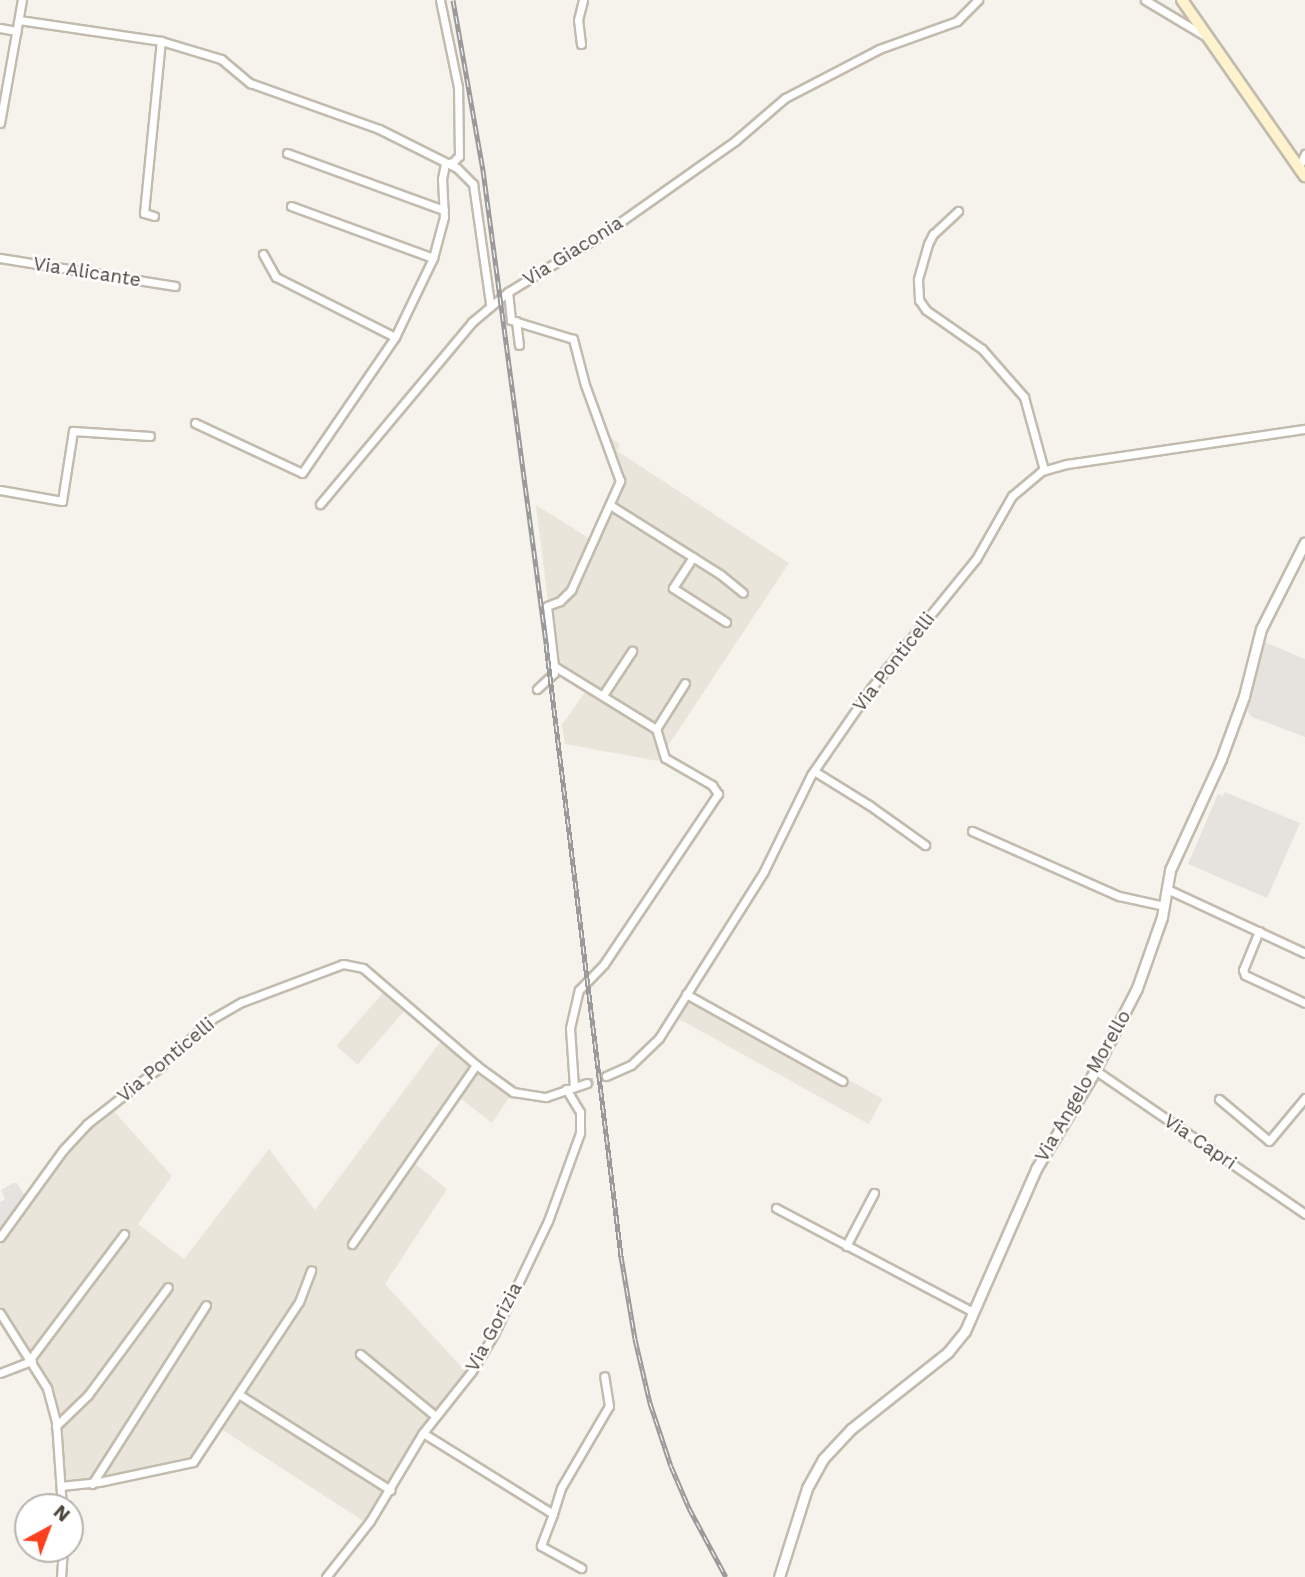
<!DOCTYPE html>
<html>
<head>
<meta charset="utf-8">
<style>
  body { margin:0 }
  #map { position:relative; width:1305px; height:1577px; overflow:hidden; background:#f6f3ec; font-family:"Work Sans",sans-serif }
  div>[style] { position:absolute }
  .residential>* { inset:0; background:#eae5da; transform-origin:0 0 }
  .industrial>* { inset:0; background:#e6e2dd }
  .parking>* { inset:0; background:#e5e3e0 }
  .minor-tunnel>* { height:7px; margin-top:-3.5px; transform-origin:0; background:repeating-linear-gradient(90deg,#d4d0c8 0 7px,transparent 0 10.5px) }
  .roads { filter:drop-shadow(2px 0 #c2bbae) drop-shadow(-2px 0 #c2bbae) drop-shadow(0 2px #c2bbae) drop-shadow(0 -2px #c2bbae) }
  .minor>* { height:7px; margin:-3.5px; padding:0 3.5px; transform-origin:3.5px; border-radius:3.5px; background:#fff }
  .tertiary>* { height:9px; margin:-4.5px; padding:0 4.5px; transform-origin:4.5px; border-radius:4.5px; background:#fff }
  .secondary>* { height:10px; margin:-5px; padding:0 5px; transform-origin:5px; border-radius:5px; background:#fff3cd }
  .rail>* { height:5px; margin-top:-2.5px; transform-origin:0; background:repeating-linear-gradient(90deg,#fff 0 8px,#9a9a9a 0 16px); box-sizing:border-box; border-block:2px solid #9a9a9a }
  span { translate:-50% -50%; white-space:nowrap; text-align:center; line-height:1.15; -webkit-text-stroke:5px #fff; paint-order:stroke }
  .street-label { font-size:19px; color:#4b4439 }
  .north { position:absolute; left:14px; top:1493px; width:70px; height:70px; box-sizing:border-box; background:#fff; border:2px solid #b7b4b0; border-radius:50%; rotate:41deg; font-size:19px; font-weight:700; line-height:28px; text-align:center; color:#4b4439 }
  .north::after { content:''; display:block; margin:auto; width:24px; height:32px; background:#fc3f1d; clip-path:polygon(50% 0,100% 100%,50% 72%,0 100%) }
</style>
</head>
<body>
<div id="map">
  <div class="residential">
    <i style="clip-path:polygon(606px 435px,620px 444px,617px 451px,789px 563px,658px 761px,565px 744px,562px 725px,587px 689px,557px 674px,536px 505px,595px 542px,622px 487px)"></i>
    <i style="left:387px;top:988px;width:28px;height:77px;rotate:41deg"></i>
    <i style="left:692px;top:993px;width:218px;height:29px;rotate:29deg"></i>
    <i style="clip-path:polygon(444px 1037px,513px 1092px,492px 1123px,460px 1098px,414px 1163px,447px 1189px,385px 1284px,469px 1375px,434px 1415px,368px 1524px,218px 1427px,196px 1458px,61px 1486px,56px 1422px,47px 1388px,0 1313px,0 1237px,63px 1150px,110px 1107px,172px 1176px,138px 1224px,184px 1259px,269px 1149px,315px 1210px)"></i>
  </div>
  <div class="industrial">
    <i style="clip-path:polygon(1264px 642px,1305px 659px,1305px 737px,1252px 717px,1247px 711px)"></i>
    <i style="clip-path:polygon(1225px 792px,1300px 823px,1267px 898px,1188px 864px,1218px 794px,1223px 796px)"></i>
  </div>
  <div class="parking">
    <i style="clip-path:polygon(13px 1183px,17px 1183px,26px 1198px,0 1234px,0 1202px,5px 1199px,1px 1190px)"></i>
  </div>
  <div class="minor-tunnel">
    <i style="left:587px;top:1083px;width:20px;rotate:-20deg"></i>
  </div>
  <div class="roads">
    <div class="minor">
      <i style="left:1145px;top:0;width:70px;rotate:31deg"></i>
      <i style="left:19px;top:20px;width:144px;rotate:8.4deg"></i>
      <i style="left:161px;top:41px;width:63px;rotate:16.7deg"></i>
      <i style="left:221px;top:59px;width:38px;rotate:40deg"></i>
      <i style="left:250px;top:83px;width:137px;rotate:19.6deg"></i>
      <i style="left:379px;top:129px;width:87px;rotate:26.6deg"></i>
      <i style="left:457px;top:168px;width:23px;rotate:45deg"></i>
      <i style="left:473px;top:184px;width:121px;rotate:81.9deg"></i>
      <i style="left:0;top:28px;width:17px;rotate:10deg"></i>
      <i style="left:581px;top:44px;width:24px;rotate:-97deg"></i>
      <i style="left:578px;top:20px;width:21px;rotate:-76deg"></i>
      <i style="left:0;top:123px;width:125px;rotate:-79.9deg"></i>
      <i style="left:287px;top:153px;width:167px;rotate:20deg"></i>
      <i style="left:1298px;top:169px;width:17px;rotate:-65deg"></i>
      <i style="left:291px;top:206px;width:151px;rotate:20.1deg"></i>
      <i style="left:958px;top:211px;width:34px;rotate:137deg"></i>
      <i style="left:933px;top:234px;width:11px;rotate:117deg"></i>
      <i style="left:928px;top:244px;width:37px;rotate:106deg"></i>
      <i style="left:918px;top:280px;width:20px;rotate:87deg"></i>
      <i style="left:919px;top:300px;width:12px;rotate:55deg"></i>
      <i style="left:926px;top:310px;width:68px;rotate:34.9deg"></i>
      <i style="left:982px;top:349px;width:64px;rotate:48.8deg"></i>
      <i style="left:1024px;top:397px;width:76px;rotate:74.7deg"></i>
      <i style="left:154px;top:216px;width:10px;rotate:-163deg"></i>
      <i style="left:144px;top:213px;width:173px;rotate:-84.4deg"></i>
      <i style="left:263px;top:254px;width:26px;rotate:61deg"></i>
      <i style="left:276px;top:277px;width:133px;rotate:26.8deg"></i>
      <i style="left:0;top:258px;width:177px;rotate:9.1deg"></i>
      <i style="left:516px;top:321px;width:24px;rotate:83deg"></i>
      <i style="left:195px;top:423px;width:118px;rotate:25deg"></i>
      <i style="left:302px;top:473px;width:165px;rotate:-55.6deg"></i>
      <i style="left:395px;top:337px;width:88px;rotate:-64.3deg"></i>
      <i style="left:433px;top:258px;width:42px;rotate:-75deg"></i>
      <i style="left:444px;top:217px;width:38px;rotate:-93deg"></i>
      <i style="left:442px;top:179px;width:15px;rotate:-79deg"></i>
      <i style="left:445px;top:164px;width:8px;rotate:-14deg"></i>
      <i style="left:453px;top:162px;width:8px;rotate:-45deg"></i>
      <i style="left:459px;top:156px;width:69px;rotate:-90.8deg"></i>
      <i style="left:458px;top:87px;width:89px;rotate:-101.7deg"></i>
      <i style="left:0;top:490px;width:63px;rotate:10.1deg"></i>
      <i style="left:62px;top:501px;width:71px;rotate:-81.1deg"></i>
      <i style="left:73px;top:431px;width:77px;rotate:3.7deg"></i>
      <i style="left:320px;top:504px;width:237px;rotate:-50.1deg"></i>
      <i style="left:472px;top:322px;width:47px;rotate:-39.8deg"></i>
      <i style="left:610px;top:505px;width:131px;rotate:32.2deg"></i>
      <i style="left:721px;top:575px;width:28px;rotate:39deg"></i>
      <i style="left:693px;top:557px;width:37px;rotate:123deg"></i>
      <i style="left:673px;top:588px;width:63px;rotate:32.7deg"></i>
      <i style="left:537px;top:689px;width:23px;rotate:-43deg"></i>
      <i style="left:554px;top:673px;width:7px;rotate:-90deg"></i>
      <i style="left:603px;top:695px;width:53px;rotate:-56.6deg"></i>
      <i style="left:656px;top:729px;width:120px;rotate:-148.3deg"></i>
      <i style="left:554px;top:666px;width:60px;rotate:-96.7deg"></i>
      <i style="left:547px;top:606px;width:14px;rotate:-21deg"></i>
      <i style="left:560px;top:601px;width:16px;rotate:-45deg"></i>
      <i style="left:571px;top:590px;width:120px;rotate:-65.8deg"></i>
      <i style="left:620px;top:481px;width:102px;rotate:-110deg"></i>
      <i style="left:585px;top:385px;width:48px;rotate:-104.6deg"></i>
      <i style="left:573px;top:339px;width:65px;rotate:-163deg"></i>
      <i style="left:511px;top:320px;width:28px;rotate:-96deg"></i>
      <i style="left:508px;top:292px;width:119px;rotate:-31.5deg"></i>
      <i style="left:609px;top:230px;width:154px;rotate:-35.2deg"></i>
      <i style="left:735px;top:141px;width:66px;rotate:-40.7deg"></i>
      <i style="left:785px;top:98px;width:106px;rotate:-27.5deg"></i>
      <i style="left:879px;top:49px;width:83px;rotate:-19.7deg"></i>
      <i style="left:957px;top:21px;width:30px;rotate:-45deg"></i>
      <i style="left:656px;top:729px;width:54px;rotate:-57.8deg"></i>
      <i style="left:814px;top:771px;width:65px;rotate:31.7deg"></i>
      <i style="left:869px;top:805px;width:69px;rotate:35.5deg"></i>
      <i style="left:972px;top:831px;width:161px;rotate:23.9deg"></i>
      <i style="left:1119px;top:896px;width:46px;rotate:12.5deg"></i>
      <i style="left:1167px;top:889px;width:152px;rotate:24.9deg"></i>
      <i style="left:1259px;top:931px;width:42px;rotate:112.3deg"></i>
      <i style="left:1243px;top:970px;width:5px;rotate:68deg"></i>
      <i style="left:1245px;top:975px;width:66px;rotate:25deg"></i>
      <i style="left:686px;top:994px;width:179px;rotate:29.1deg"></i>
      <i style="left:1095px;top:1070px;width:255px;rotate:34.4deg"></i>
      <i style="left:606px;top:1076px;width:27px;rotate:-24deg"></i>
      <i style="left:631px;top:1065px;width:39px;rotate:-44deg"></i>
      <i style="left:659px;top:1038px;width:197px;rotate:-57.8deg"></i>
      <i style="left:764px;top:871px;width:107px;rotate:-63.9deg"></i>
      <i style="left:811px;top:775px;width:106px;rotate:-55.4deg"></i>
      <i style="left:871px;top:688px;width:166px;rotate:-50.9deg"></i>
      <i style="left:976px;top:559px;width:73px;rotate:-60.3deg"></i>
      <i style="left:1012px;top:496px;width:39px;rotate:-40deg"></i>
      <i style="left:1042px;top:471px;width:26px;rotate:-16deg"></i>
      <i style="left:1067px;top:464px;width:241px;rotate:-8.4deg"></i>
      <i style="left:574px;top:1087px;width:59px;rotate:-93.9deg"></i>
      <i style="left:570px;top:1028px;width:39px;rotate:-77deg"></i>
      <i style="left:579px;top:990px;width:36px;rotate:-46deg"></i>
      <i style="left:604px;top:964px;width:205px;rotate:-56.2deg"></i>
      <i style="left:718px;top:794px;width:11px;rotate:-124deg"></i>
      <i style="left:712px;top:785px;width:54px;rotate:-150.1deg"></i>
      <i style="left:665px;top:758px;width:30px;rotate:-107deg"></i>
      <i style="left:1219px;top:1099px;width:65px;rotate:40deg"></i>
      <i style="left:1269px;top:1141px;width:56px;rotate:-50.1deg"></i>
      <i style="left:776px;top:1208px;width:223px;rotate:27.8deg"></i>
      <i style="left:0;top:1237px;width:107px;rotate:-54.1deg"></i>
      <i style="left:63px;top:1150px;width:35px;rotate:-47deg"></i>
      <i style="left:87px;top:1124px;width:93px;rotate:-38deg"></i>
      <i style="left:160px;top:1067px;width:71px;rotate:-42.7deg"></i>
      <i style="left:212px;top:1019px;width:34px;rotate:-30deg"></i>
      <i style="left:242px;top:1002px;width:108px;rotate:-20.6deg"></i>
      <i style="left:343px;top:964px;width:20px;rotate:11deg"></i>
      <i style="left:363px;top:968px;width:149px;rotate:40.6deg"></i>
      <i style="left:476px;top:1065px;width:46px;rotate:36.1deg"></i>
      <i style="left:513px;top:1092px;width:33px;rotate:9deg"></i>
      <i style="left:546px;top:1097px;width:43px;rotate:-18.9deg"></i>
      <i style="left:352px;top:1244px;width:218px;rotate:-55.3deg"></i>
      <i style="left:846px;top:1246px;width:60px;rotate:-62.2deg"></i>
      <i style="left:0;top:1313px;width:89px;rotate:57.9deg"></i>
      <i style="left:47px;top:1388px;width:35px;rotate:75deg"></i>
      <i style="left:56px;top:1422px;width:85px;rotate:86deg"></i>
      <i style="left:360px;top:1354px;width:96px;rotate:39.5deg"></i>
      <i style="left:31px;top:1358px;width:155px;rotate:-53.1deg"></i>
      <i style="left:0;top:1373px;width:34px;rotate:-21deg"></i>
      <i style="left:240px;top:1395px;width:178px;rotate:32.3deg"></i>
      <i style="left:56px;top:1426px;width:45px;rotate:-44.1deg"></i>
      <i style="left:88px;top:1395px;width:134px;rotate:-53.5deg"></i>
      <i style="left:423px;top:1433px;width:153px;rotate:31.9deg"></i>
      <i style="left:553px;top:1514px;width:34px;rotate:111deg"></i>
      <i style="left:541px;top:1546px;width:46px;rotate:28.8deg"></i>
      <i style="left:92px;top:1484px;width:212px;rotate:-57.5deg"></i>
      <i style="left:61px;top:1486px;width:38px;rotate:-6deg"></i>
      <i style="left:99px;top:1482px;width:96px;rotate:-12deg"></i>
      <i style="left:193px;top:1462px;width:192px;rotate:-56.5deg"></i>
      <i style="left:299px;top:1302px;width:34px;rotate:-69deg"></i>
      <i style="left:553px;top:1514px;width:27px;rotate:-73deg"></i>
      <i style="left:561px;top:1488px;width:95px;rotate:-59.7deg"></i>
      <i style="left:609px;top:1406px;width:30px;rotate:-99deg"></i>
      <i style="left:61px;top:1577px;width:28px;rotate:-86deg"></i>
      <i style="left:326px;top:1577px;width:71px;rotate:-51.8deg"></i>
      <i style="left:370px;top:1521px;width:101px;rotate:-59.1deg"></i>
      <i style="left:422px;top:1434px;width:80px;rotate:-51.6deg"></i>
      <i style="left:472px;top:1371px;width:43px;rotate:-59.3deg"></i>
      <i style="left:494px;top:1334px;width:125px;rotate:-64.5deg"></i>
      <i style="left:548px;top:1221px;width:94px;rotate:-70deg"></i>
      <i style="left:580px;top:1133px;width:21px;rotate:-90deg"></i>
      <i style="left:580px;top:1112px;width:27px;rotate:-121deg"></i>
    </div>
    <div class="tertiary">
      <i style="left:779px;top:1577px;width:93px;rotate:-72.5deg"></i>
      <i style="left:807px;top:1488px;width:33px;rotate:-61deg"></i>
      <i style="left:823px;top:1459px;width:41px;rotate:-47deg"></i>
      <i style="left:851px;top:1429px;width:124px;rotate:-38.4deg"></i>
      <i style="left:948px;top:1352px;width:27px;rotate:-51deg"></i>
      <i style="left:965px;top:1331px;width:177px;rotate:-66.3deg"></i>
      <i style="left:1036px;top:1169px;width:109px;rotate:-58.9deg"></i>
      <i style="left:1092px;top:1076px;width:99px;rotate:-62.9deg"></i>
      <i style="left:1137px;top:988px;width:75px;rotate:-70.6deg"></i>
      <i style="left:1162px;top:917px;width:48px;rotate:-80.3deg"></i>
      <i style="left:1170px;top:870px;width:122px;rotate:-65.3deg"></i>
      <i style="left:1221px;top:759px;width:67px;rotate:-69.9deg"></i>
      <i style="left:1244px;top:696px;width:69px;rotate:-75.8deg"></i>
      <i style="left:1261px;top:629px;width:97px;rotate:-63.2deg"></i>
    </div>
    <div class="secondary">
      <i style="left:1182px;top:0;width:215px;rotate:55.1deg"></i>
    </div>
  </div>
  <div class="rail">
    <i style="left:453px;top:0;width:173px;rotate:80deg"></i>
    <i style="left:483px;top:170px;width:478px;rotate:82.4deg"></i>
    <i style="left:546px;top:644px;width:617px;rotate:83.01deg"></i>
    <i style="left:621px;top:1256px;width:84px;rotate:80.4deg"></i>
    <i style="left:635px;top:1339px;width:66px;rotate:76.8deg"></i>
    <i style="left:650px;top:1403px;width:66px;rotate:71.6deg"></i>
    <i style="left:671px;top:1466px;width:46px;rotate:66.8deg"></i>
    <i style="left:689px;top:1508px;width:78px;rotate:61.8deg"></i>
  </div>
  <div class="street-label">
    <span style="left:573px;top:251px;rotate:-32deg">Via Giaconia</span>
    <span style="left:87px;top:272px;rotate:9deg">Via Alicante</span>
    <span style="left:894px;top:662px;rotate:-52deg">Via Ponticelli</span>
    <span style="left:166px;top:1060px;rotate:-40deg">Via Ponticelli</span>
    <span style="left:1083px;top:1086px;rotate:-60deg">Via Angelo Morello</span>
    <span style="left:1200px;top:1142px;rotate:34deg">Via Capri</span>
    <span style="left:494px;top:1327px;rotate:-62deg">Via Gorizia</span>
  </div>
  <div class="north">N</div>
</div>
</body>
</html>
